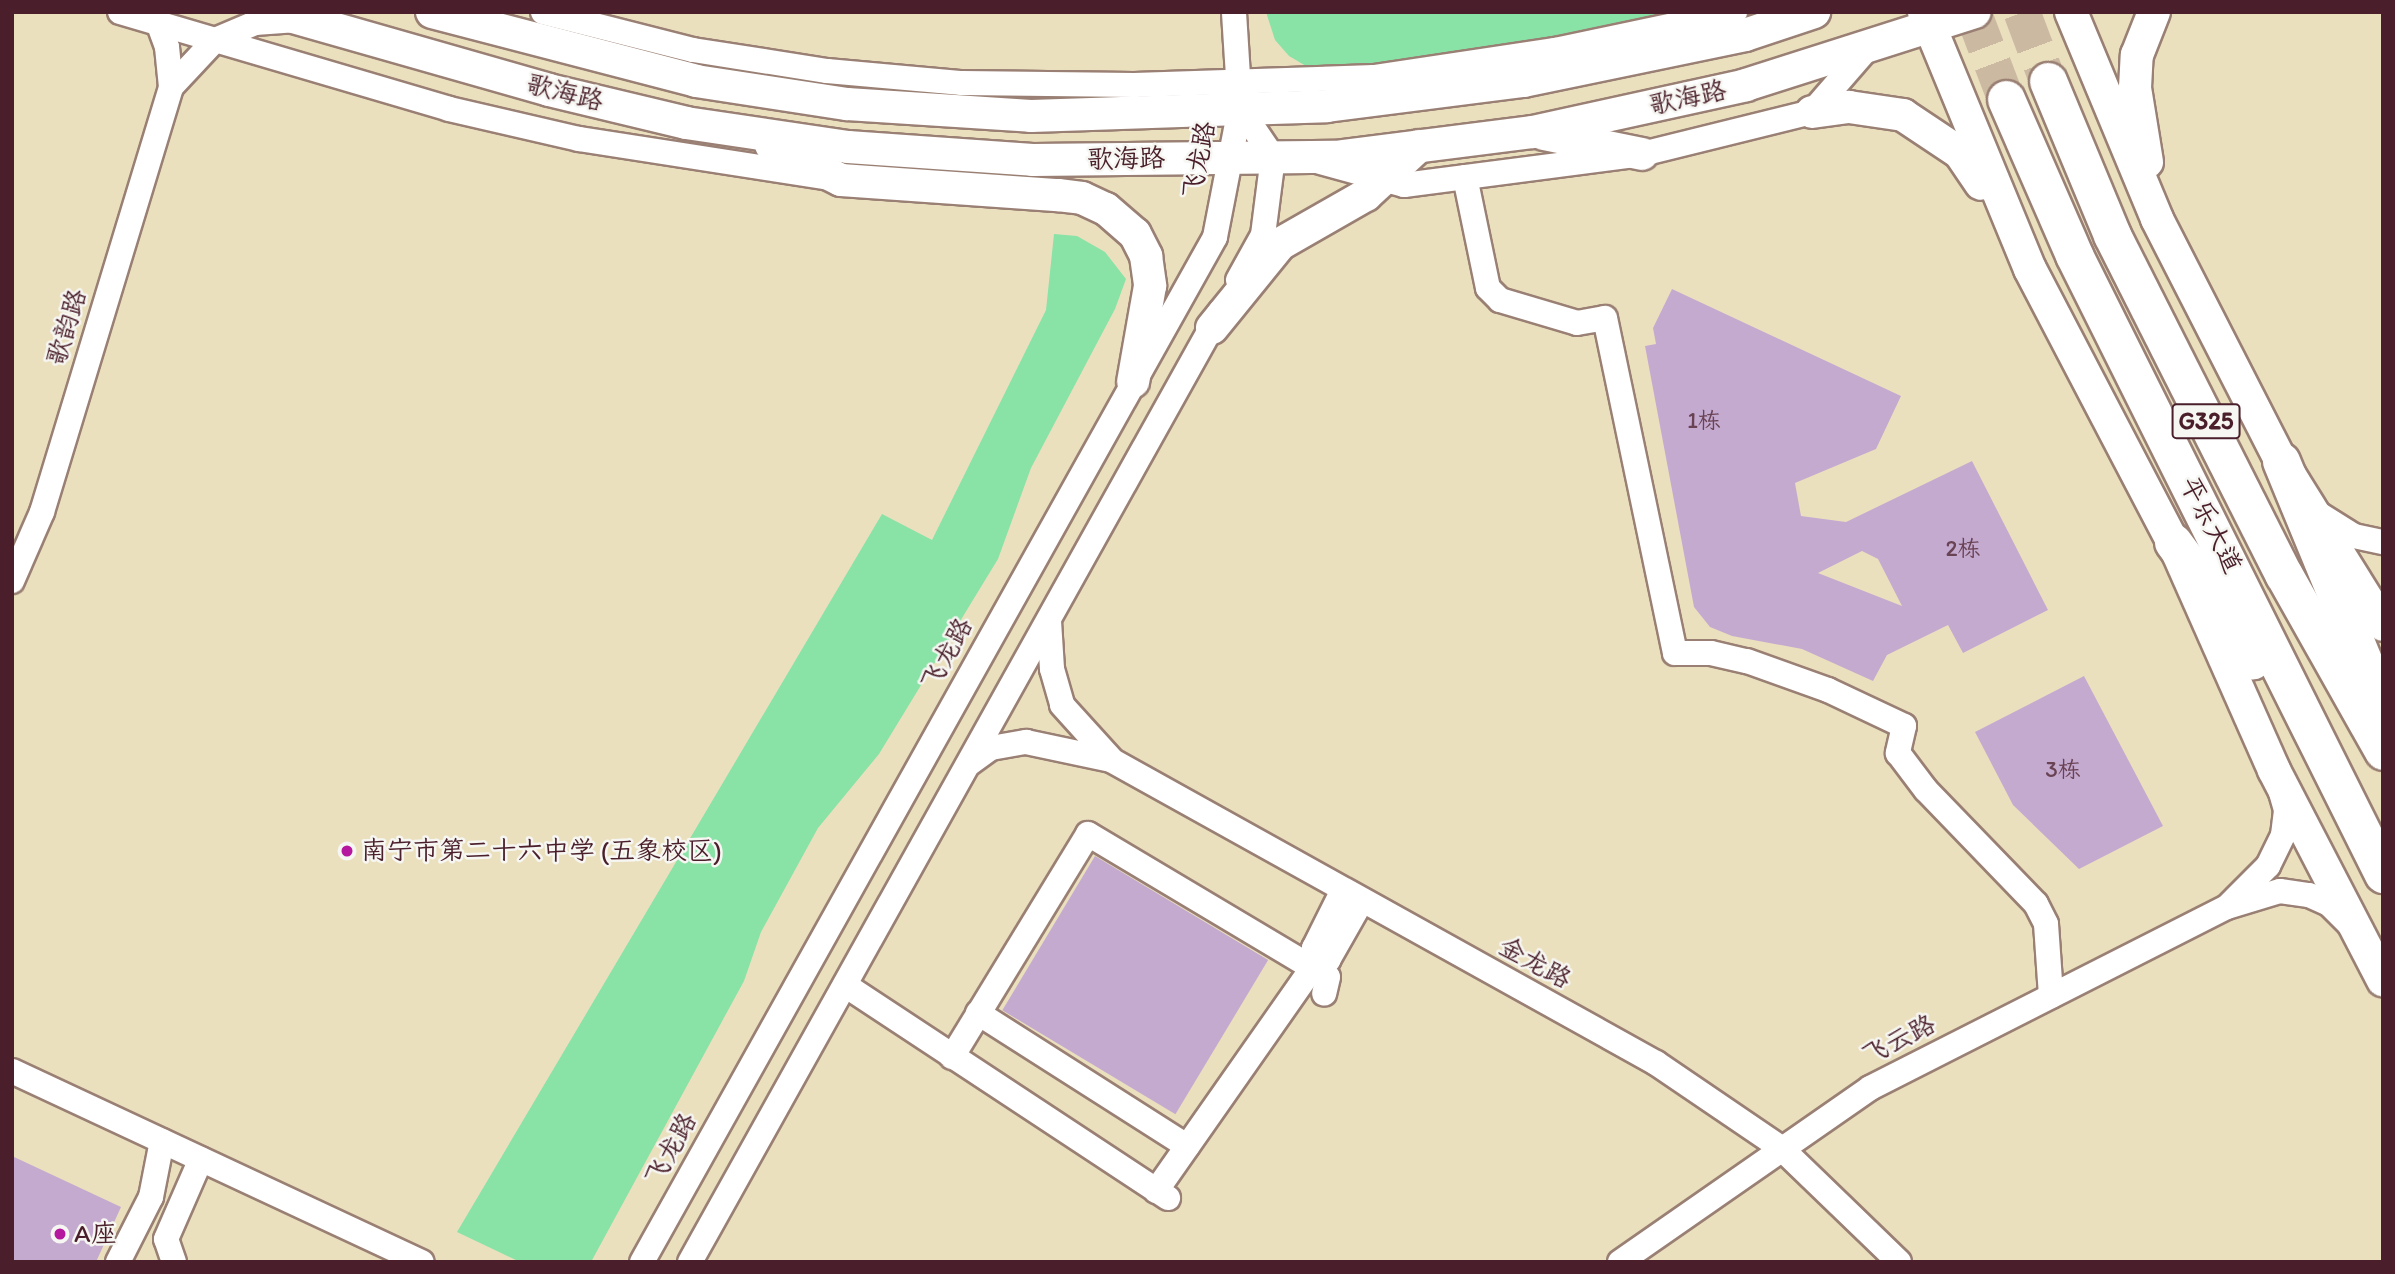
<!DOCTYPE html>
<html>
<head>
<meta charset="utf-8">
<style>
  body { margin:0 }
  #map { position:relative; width:2395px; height:1274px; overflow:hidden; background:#ebe0be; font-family:Itim,"LXGW WenKai TC",sans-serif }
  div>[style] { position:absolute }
  .green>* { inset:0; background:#89e2a6 }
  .building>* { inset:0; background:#c5aad0; transform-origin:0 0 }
  .highway-tunnel>* { height:37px; margin-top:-18.5px; transform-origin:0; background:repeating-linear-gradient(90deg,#cbb9a1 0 37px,transparent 0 55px) }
  .roads { filter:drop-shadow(2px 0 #9a8074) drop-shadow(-2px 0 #9a8074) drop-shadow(0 2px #9a8074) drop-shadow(0 -2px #9a8074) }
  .minor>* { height:24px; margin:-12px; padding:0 12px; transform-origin:12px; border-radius:12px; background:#fff }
  .major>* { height:32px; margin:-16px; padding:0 16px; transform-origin:16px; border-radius:16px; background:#fff }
  .highway>* { height:37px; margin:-18.5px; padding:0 18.5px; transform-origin:18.5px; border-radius:18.5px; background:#fff }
  .dots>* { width:19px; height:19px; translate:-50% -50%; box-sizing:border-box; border:4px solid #f6f6f2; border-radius:50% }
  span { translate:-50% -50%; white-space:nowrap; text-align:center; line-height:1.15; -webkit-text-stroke:5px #f6f6f2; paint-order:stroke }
  .number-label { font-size:23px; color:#694254 }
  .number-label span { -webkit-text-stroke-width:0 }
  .shield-label span { padding:2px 5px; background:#f6f6f2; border:2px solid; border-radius:5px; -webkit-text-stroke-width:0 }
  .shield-label { font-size:24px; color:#4a1f2b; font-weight:700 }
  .street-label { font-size:26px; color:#4a1f2b }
  .poi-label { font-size:26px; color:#4a1f2b }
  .left { translate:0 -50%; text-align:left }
  .frame { position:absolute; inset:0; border:14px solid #4a1f2b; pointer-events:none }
</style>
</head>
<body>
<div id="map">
  <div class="green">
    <i style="clip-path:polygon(1266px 12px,1681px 12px,1567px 39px,1329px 69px,1306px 66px,1289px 56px,1275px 40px)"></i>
    <i style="clip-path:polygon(1054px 234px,1077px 236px,1105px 252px,1126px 279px,1115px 309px,1031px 468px,998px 559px,879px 754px,818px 828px,761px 932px,744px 981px,591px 1262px,520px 1262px,457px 1232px,882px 514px,932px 540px,1046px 310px)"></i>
  </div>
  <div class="building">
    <i style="clip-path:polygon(evenodd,1672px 289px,1901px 396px,1876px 449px,1795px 483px,1801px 516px,1846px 522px,1972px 461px,2048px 610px,1963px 653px,1948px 625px,1887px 655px,1873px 681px,1802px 649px,1732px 636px,1710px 627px,1694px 607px,1645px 346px,1656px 344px,1653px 328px,1672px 289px,1862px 551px,1878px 559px,1902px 606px,1818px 573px,1862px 551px)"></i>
    <i style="clip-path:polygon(2084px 676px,2163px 826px,2079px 869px,2013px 805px,1975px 732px)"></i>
    <i style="left:1095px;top:856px;width:202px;height:180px;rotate:31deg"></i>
    <i style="clip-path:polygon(12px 1156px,121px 1207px,96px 1262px,12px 1262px)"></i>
  </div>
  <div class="highway-tunnel">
    <i style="left:1973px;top:12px;width:93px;rotate:69.2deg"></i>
    <i style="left:2022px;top:12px;width:74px;rotate:69.4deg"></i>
  </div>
  <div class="roads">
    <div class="minor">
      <i style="left:120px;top:12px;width:343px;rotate:16.4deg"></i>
      <i style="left:449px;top:109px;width:133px;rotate:13deg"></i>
      <i style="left:579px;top:139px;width:248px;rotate:8.8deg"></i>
      <i style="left:543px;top:12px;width:155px;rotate:14.2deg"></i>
      <i style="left:693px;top:50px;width:136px;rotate:8.9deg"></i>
      <i style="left:827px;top:71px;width:136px;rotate:5.1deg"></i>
      <i style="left:962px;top:83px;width:172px;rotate:0.7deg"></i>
      <i style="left:1134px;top:85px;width:240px;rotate:-1.9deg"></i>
      <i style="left:1374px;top:77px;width:183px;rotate:-8.5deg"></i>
      <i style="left:1555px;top:50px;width:184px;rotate:-11.9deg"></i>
      <i style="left:171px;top:87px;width:64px;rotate:-46.9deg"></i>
      <i style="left:215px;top:40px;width:43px;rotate:-23deg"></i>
      <i style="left:255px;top:23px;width:42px;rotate:-4.1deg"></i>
      <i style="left:1320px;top:162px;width:87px;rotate:15.3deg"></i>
      <i style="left:1404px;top:185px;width:240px;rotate:-7.4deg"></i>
      <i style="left:1642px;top:154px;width:175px;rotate:-13.9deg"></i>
      <i style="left:1812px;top:112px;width:81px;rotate:-49deg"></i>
      <i style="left:1465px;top:177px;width:113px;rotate:78.3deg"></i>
      <i style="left:1488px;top:288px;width:17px;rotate:45deg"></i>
      <i style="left:1500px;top:300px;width:80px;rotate:16.6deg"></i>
      <i style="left:1577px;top:323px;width:28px;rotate:-10deg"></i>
      <i style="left:1605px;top:318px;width:342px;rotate:78.2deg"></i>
      <i style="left:1675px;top:653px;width:36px"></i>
      <i style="left:1711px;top:653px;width:37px;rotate:13deg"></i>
      <i style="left:1747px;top:661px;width:86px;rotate:19.7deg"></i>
      <i style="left:1828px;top:690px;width:84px;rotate:25.3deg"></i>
      <i style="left:1904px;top:726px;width:28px;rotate:103deg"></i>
      <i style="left:1898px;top:753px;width:46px;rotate:52.9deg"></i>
      <i style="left:1926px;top:790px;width:158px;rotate:46deg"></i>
      <i style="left:2036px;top:904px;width:22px;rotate:63deg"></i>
      <i style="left:2046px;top:924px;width:72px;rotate:86deg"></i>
      <i style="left:1238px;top:280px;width:51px;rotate:-60.9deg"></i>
      <i style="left:1263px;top:235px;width:79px;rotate:-82.7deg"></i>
      <i style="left:1273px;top:157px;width:59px;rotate:-124deg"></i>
      <i style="left:2314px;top:511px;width:47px;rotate:32deg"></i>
      <i style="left:2354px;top:536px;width:30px;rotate:12deg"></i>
      <i style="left:12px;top:581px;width:75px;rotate:-66.5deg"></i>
      <i style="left:42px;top:512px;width:444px;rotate:-73.1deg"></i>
      <i style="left:171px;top:87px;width:40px;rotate:-95.7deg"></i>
      <i style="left:167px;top:47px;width:35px;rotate:-110deg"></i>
      <i style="left:1049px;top:621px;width:48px;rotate:86.4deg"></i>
      <i style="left:1052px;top:669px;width:37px;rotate:74deg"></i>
      <i style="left:1062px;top:705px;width:73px;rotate:47.8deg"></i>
      <i style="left:970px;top:763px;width:26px;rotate:-36deg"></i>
      <i style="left:991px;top:748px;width:36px;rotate:-10deg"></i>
      <i style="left:1026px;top:742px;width:87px;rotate:12deg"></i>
      <i style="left:1111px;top:760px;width:624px;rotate:29.07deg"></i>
      <i style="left:1656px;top:1063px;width:151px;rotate:34.2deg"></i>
      <i style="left:1781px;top:1148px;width:164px;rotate:44deg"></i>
      <i style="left:2230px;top:904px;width:54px;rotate:-45deg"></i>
      <i style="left:2268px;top:866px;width:34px;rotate:-64deg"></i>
      <i style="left:2283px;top:835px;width:25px;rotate:-83deg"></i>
      <i style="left:2286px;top:810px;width:18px;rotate:-106deg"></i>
      <i style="left:1313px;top:967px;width:19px;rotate:-87deg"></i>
      <i style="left:1314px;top:948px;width:63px;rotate:-63.4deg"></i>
      <i style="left:845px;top:985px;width:387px;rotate:33.4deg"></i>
      <i style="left:978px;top:1013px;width:248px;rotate:32.5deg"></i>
      <i style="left:952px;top:1057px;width:261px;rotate:-58.6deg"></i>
      <i style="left:1088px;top:834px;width:279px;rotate:30.8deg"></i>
      <i style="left:1328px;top:977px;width:17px;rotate:103deg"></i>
      <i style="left:12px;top:1071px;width:452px;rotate:25deg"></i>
      <i style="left:1156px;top:1191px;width:274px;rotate:-55deg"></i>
      <i style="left:1313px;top:967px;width:17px;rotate:-25deg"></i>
      <i style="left:1328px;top:960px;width:67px;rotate:-60.4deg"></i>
      <i style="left:118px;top:1262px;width:73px;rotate:-63.1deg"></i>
      <i style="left:151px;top:1197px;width:57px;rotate:-78.9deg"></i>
      <i style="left:174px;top:1262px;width:24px;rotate:-109deg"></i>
      <i style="left:166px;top:1239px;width:87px;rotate:-66.4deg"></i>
      <i style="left:642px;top:1262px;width:1174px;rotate:-60.79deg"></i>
      <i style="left:1215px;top:237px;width:131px;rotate:-79deg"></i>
      <i style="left:1240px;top:108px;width:96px;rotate:-93.6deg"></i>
      <i style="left:690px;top:1262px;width:1088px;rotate:-60.84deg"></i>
      <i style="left:1620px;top:1262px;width:305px;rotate:-34.8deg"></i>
      <i style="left:1870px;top:1088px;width:400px;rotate:-26.9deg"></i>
      <i style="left:2227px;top:907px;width:55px;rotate:-16.8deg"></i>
      <i style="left:2280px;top:891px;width:29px;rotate:8deg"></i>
      <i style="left:2309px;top:895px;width:22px;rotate:24deg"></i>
      <i style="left:2329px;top:904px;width:28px;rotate:45deg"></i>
    </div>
    <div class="major">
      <i style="left:276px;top:12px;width:284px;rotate:15.9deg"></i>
      <i style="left:549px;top:90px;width:141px;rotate:13.5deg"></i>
      <i style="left:686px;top:123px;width:164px;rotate:8.4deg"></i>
      <i style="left:848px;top:147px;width:185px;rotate:4deg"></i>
      <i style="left:1033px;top:160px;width:302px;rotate:-0.6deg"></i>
      <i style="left:1335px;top:157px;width:200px;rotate:-7.2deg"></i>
      <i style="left:1533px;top:132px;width:218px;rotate:-12.4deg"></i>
      <i style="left:1746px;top:85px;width:240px;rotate:-17.7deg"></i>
      <i style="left:432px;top:12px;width:273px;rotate:14.6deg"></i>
      <i style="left:696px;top:81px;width:153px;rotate:8.7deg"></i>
      <i style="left:847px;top:104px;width:184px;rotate:3.7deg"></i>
      <i style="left:1031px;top:116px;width:296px;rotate:-1.9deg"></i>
      <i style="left:1327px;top:106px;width:198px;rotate:-7.3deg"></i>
      <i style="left:1523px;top:81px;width:227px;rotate:-11.7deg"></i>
      <i style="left:1745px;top:35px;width:73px;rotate:-18.4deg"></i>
      <i style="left:1924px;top:12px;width:278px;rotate:67.6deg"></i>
      <i style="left:2030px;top:269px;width:308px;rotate:62.4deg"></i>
      <i style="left:2173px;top:542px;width:249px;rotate:66.1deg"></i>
      <i style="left:2274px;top:770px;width:237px;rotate:62.6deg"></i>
      <i style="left:2071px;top:12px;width:224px;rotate:67.4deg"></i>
      <i style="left:2157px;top:219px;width:272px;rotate:62.9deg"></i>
      <i style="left:2281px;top:461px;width:193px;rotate:58.1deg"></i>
      <i style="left:1812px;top:112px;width:37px;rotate:-8deg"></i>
      <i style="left:1849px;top:107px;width:55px;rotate:8.4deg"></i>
      <i style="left:1903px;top:115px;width:69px;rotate:33.7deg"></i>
      <i style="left:1960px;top:153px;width:37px;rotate:56deg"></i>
      <i style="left:1544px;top:134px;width:100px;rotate:11.5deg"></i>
      <i style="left:771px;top:145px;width:78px;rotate:26.6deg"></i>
      <i style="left:841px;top:180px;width:218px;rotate:4deg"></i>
      <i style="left:1058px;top:195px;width:24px;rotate:7deg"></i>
      <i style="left:1082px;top:198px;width:26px;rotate:25deg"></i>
      <i style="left:1106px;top:209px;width:38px;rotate:41deg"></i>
      <i style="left:1135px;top:234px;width:25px;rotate:63deg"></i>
      <i style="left:1146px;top:256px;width:30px;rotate:82deg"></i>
      <i style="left:1150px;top:286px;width:97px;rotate:100deg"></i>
      <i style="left:2147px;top:162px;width:75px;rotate:-99.2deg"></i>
      <i style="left:2135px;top:88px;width:33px;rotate:-87deg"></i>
      <i style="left:2137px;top:55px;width:46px;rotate:-68.4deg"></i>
      <i style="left:1212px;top:328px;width:108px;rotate:-51deg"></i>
      <i style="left:1280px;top:244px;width:99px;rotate:-29.7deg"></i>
      <i style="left:1366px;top:195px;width:72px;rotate:-42.8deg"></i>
    </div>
    <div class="highway">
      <i style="left:2048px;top:81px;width:167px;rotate:67.4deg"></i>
      <i style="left:2112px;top:235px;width:381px;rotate:63.2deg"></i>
      <i style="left:2284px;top:575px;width:202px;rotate:60.6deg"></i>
      <i style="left:2006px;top:99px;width:170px;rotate:66.4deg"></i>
      <i style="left:2074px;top:255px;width:692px;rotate:63.47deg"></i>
      <i style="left:2281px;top:461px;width:268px;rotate:67.6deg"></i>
      <i style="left:2173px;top:542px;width:96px;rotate:53.5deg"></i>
      <i style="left:2230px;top:619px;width:47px;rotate:61.8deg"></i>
    </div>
  </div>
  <div class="dots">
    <i style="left:347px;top:851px;background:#b5179e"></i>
    <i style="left:60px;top:1234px;background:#b5179e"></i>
  </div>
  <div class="number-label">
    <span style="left:1704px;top:420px">1栋</span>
    <span style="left:1963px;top:548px">2栋</span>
    <span style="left:2063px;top:769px">3栋</span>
  </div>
  <div class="shield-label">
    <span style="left:2206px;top:421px">G325</span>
  </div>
  <div class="street-label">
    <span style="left:565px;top:93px;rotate:14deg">歌海路</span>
    <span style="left:1688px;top:98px;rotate:-12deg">歌海路</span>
    <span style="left:1126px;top:159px;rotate:-1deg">歌海路</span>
    <span style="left:1199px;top:160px;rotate:-79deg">飞龙路</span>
    <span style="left:67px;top:327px;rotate:-73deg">歌韵路</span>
    <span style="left:2211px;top:525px;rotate:63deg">平乐大道</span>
    <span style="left:947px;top:654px;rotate:-61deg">飞龙路</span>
    <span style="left:1535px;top:963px;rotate:29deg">金龙路</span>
    <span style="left:1899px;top:1040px;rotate:-27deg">飞云路</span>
    <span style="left:671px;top:1149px;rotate:-61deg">飞龙路</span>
  </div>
  <div class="poi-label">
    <span class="left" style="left:361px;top:851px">南宁市第二十六中学 (五象校区)</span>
    <span class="left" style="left:74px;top:1234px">A座</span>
  </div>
  <div class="frame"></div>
</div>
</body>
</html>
